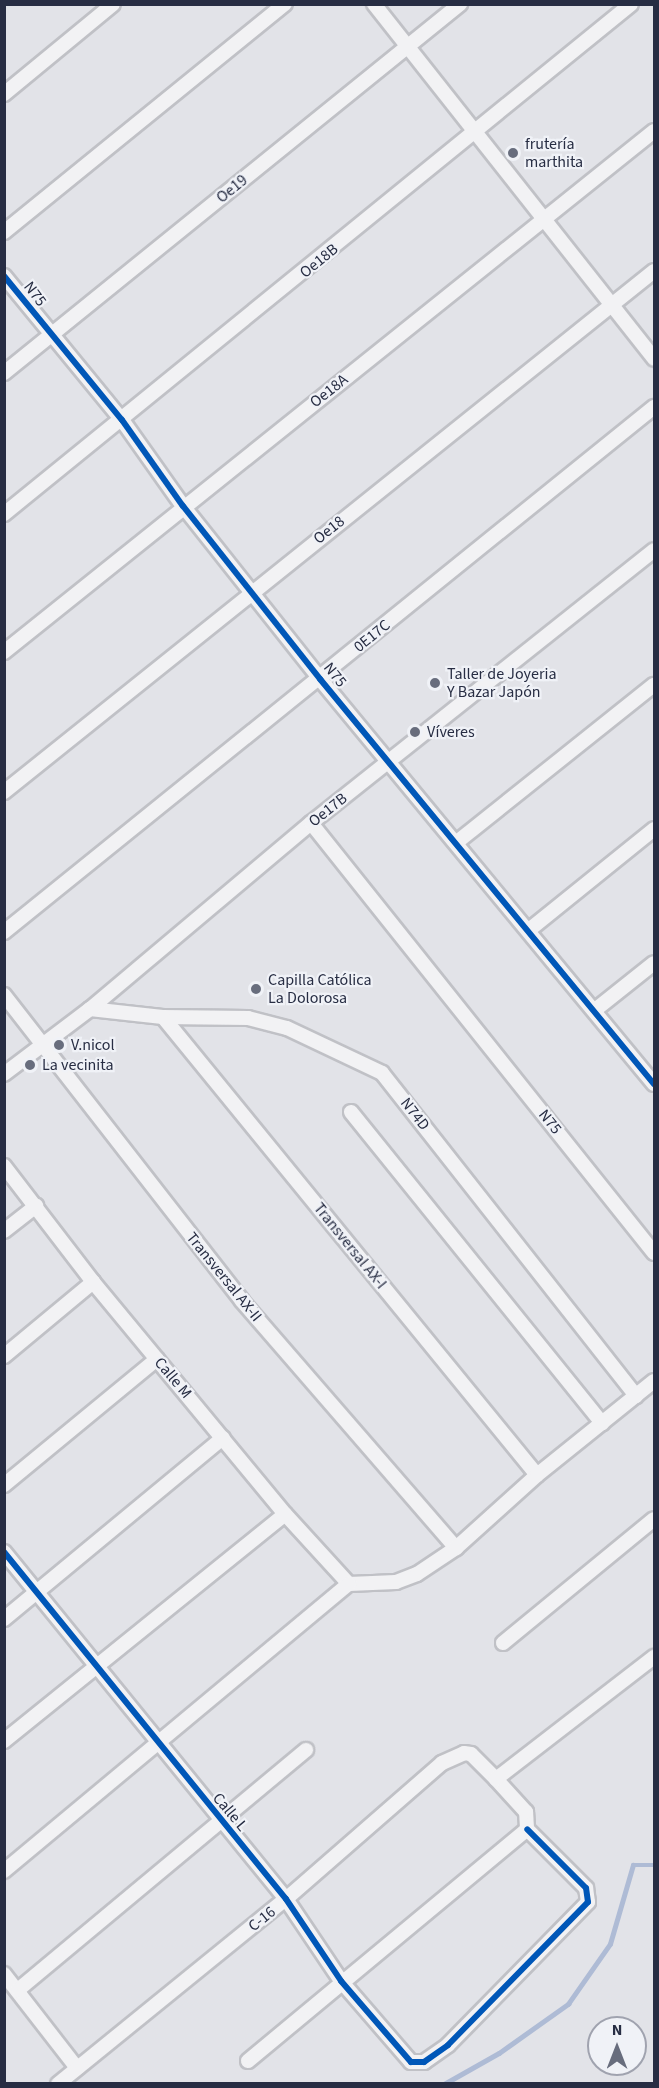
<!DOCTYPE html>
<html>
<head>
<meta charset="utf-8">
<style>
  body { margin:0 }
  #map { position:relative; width:659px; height:2088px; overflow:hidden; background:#e2e3e8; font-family:"Source Sans 3",sans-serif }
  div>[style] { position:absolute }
  .stream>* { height:4.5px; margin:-2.25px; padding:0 2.25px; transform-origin:2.25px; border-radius:2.25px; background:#aebbd5 }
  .roads { filter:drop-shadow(2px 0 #c0c1c6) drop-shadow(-2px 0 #c0c1c6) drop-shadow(0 2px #c0c1c6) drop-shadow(0 -2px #c0c1c6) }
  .minor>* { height:14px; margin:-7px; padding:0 7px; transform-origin:7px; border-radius:7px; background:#f2f2f4 }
  .cycleway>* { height:6px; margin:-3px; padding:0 3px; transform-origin:3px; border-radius:3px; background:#0057b8 }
  .dots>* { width:16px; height:16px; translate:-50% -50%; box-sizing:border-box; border:3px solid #f0f2f7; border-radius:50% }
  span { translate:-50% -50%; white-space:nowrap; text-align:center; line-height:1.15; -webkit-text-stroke:4.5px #f0f2f7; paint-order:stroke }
  .poi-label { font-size:16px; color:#272d43 }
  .left { translate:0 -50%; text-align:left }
  .street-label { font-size:16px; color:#272d43 }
  .frame { position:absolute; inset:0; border:6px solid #272d43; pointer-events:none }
  .north { position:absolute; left:587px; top:2016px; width:60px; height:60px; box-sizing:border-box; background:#f0f2f7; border:2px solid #a0a3af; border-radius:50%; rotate:0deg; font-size:16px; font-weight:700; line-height:24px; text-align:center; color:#272d43 }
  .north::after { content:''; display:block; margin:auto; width:21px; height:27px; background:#686d7d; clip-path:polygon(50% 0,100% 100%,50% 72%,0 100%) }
</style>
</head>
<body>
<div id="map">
  <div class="stream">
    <i style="left:444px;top:2084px;width:63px;rotate:-29.4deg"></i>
    <i style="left:499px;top:2053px;width:85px;rotate:-35.4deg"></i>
    <i style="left:568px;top:2004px;width:73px;rotate:-55deg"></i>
    <i style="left:610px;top:1944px;width:82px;rotate:-73.8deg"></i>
    <i style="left:633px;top:1865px;width:21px"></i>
  </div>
  <div class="roads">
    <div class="minor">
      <i style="left:374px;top:4px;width:452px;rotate:51.7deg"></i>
      <i style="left:4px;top:94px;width:141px;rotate:-39.5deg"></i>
      <i style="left:4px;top:232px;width:362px;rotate:-39.1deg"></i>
      <i style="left:4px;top:276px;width:186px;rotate:50.7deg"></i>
      <i style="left:122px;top:420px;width:105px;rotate:54.7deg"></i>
      <i style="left:183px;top:506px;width:221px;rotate:51.6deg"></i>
      <i style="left:320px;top:679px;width:525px;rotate:50.49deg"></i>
      <i style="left:4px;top:373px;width:587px;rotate:-38.98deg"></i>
      <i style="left:4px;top:514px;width:808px;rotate:-39.12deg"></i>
      <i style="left:4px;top:652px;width:833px;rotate:-38.71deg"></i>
      <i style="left:4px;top:792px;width:833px;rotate:-38.71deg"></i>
      <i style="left:311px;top:823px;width:550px;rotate:51.42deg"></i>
      <i style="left:457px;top:842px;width:252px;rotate:-38.6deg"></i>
      <i style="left:529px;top:930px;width:161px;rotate:-38.9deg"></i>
      <i style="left:4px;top:932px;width:836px;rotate:-38.93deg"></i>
      <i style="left:4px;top:995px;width:388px;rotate:52.1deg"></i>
      <i style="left:242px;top:1301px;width:327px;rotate:49.1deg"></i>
      <i style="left:90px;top:1009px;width:73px;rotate:6.3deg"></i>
      <i style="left:163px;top:1017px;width:85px;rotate:0.7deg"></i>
      <i style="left:248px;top:1018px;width:40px;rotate:14.4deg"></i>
      <i style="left:287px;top:1028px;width:105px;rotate:25.3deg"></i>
      <i style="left:382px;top:1073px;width:411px;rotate:51.8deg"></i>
      <i style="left:595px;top:1010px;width:75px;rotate:-38.5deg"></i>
      <i style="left:163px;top:1017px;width:591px;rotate:50.77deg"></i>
      <i style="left:4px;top:1074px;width:108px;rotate:-37.1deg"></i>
      <i style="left:90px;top:1009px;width:289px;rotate:-40.1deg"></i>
      <i style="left:311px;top:823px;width:438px;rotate:-38.5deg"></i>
      <i style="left:351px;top:1112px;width:400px;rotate:51.1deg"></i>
      <i style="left:4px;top:1166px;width:146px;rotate:52.5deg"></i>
      <i style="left:93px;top:1282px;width:301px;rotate:50.4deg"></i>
      <i style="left:285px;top:1514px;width:95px;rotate:47.6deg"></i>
      <i style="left:4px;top:1231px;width:41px;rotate:-38deg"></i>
      <i style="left:4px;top:1356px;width:116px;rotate:-39.7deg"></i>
      <i style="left:4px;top:1485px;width:198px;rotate:-39.5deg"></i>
      <i style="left:4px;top:1552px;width:447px;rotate:50.9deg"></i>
      <i style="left:286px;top:1899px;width:99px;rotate:56.1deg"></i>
      <i style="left:341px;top:1981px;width:107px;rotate:49.2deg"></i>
      <i style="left:411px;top:2062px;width:13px"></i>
      <i style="left:424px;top:2062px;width:29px;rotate:-35deg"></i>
      <i style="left:448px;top:2045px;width:200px;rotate:-45.6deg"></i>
      <i style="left:588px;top:1902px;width:14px;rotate:-98deg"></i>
      <i style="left:586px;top:1888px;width:83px;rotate:-135deg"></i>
      <i style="left:349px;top:1584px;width:47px;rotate:-2.4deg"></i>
      <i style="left:396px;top:1582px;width:22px;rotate:-21deg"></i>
      <i style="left:417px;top:1574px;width:47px;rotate:-33.7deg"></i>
      <i style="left:456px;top:1548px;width:109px;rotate:-42deg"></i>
      <i style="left:537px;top:1475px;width:150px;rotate:-38.8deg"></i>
      <i style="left:4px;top:1619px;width:284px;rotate:-39.6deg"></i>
      <i style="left:503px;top:1643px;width:195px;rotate:-39.4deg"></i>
      <i style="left:4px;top:1741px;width:361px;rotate:-38.9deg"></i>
      <i style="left:4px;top:1871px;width:449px;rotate:-39.8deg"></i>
      <i style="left:4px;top:1974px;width:119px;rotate:52.2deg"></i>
      <i style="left:18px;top:1990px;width:375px;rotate:-39.8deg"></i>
      <i style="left:248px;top:2061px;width:363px;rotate:-39.7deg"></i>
      <i style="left:527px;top:1829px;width:17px;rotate:-93deg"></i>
      <i style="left:526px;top:1812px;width:45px;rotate:-132.3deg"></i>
      <i style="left:58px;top:2084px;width:294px;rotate:-39.1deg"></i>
      <i style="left:286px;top:1899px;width:207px;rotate:-41.1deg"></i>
      <i style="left:442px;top:1763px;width:24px;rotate:-24deg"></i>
      <i style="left:464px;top:1753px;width:7px;rotate:8deg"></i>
      <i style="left:471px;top:1754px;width:35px;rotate:45deg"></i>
      <i style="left:496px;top:1779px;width:200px;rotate:-37.7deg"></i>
    </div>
  </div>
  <div class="cycleway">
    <i style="left:4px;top:276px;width:186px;rotate:50.7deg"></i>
    <i style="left:122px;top:420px;width:105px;rotate:54.7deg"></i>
    <i style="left:183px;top:506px;width:221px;rotate:51.6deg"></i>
    <i style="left:320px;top:679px;width:525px;rotate:50.49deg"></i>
    <i style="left:4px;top:1552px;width:447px;rotate:50.9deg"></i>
    <i style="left:286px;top:1899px;width:99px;rotate:56.1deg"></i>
    <i style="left:341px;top:1981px;width:107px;rotate:49.2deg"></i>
    <i style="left:411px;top:2062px;width:13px"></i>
    <i style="left:424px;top:2062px;width:29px;rotate:-35deg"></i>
    <i style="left:448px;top:2045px;width:200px;rotate:-45.6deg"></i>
    <i style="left:588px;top:1902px;width:14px;rotate:-98deg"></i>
    <i style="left:586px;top:1888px;width:83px;rotate:-135deg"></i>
  </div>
  <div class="dots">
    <i style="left:513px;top:153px;background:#686d7d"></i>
    <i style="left:435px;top:683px;background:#686d7d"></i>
    <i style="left:415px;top:732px;background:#686d7d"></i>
    <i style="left:256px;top:989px;background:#686d7d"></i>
    <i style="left:59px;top:1045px;background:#686d7d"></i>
    <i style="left:30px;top:1065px;background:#686d7d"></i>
  </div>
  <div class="poi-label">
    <span class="left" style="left:525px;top:153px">frutería<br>marthita</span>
    <span class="left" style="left:447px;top:683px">Taller de Joyeria<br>Y Bazar Japón</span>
    <span class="left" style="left:427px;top:732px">Víveres</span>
    <span class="left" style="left:268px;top:989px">Capilla Católica<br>La Dolorosa</span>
    <span class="left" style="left:71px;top:1045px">V.nicol</span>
    <span class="left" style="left:42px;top:1065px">La vecinita</span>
  </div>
  <div class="street-label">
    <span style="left:232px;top:189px;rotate:-39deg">Oe19</span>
    <span style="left:319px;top:261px;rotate:-39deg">Oe18B</span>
    <span style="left:35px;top:294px;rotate:53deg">N75</span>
    <span style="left:329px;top:391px;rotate:-38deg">Oe18A</span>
    <span style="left:329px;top:530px;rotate:-38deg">Oe18</span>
    <span style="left:372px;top:636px;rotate:-39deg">0E17C</span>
    <span style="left:335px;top:675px;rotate:51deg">N75</span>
    <span style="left:328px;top:810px;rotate:-38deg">Oe17B</span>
    <span style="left:415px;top:1114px;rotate:52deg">N74D</span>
    <span style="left:550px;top:1122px;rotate:51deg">N75</span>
    <span style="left:350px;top:1246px;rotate:51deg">Transversal AX-I</span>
    <span style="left:224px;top:1277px;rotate:51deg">Transversal AX-II</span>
    <span style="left:173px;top:1378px;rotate:50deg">Calle M</span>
    <span style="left:230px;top:1812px;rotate:50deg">Calle L</span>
    <span style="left:262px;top:1919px;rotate:-39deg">C-16</span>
  </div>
  <div class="frame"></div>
  <div class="north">N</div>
</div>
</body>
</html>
